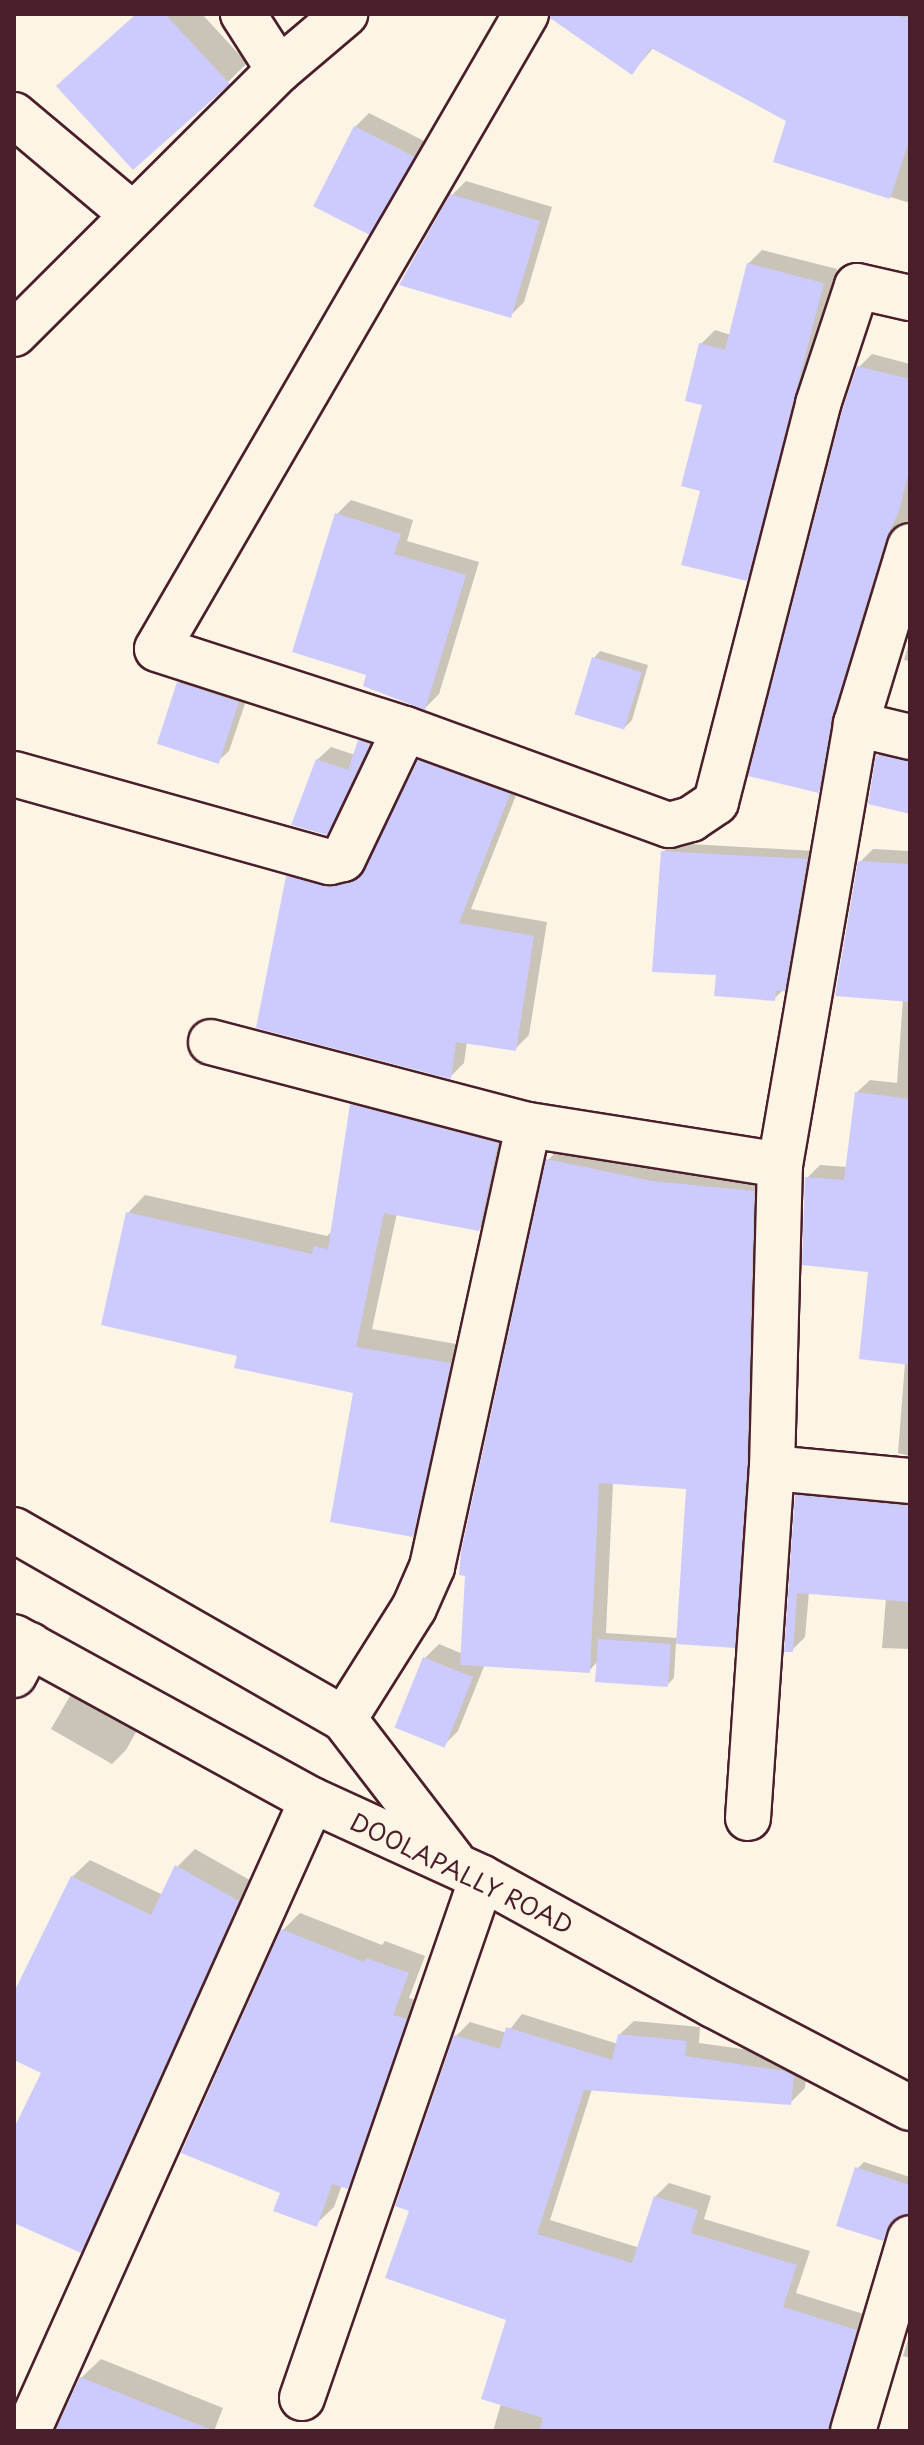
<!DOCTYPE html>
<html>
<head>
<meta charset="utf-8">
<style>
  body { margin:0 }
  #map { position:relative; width:924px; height:2445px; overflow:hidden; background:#fcf5e5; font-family:"Playpen Sans",sans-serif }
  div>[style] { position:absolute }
  .shadow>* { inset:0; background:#0003 }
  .building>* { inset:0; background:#cdcbfe; transform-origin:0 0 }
  .roads { filter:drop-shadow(2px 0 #4a1f2b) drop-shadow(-2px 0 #4a1f2b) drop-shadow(0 2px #4a1f2b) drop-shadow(0 -2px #4a1f2b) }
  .street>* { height:44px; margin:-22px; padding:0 22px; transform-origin:22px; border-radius:22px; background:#fcf5e5 }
  .secondary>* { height:44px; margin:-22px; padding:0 22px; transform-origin:22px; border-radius:22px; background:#fcf5e5 }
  span { translate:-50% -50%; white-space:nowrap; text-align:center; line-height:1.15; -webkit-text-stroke:7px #fcf5e5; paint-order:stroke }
  .street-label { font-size:24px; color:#4a1f2b }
  .frame { position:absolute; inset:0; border:16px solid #4a1f2b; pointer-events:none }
</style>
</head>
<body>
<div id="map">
  <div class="shadow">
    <i style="clip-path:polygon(136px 14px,202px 14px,247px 63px,228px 82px)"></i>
    <i style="clip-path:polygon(573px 14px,910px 14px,910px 203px,776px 161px,789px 120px,654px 47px,632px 73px)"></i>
    <i style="clip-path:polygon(369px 113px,426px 142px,382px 219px,368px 233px,315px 205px,355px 127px)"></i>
    <i style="clip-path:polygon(466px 181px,552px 207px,524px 302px,510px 316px,452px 195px)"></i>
    <i style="clip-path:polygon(762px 250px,837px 269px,760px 565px,746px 579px,703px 490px,704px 403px,701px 344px,715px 330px,731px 335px,748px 264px)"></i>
    <i style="clip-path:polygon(872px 354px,910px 364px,910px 520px,898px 524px,844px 702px,831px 778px,818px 791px,859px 367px)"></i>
    <i style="clip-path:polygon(351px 500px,413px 520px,407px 541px,479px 562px,439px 694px,425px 708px,369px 674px,337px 514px)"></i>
    <i style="clip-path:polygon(910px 639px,910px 661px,904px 660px)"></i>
    <i style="clip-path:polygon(600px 651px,648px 665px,632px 720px,625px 727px,594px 658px)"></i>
    <i style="clip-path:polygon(191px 670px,250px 689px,229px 751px,216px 763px,179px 683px)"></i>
    <i style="clip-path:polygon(373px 728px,382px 731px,340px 819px,326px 833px,317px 760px,331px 747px,355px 755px,360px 741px)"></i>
    <i style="clip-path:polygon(892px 742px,910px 746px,910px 812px,878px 756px)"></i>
    <i style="clip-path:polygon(433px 748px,522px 780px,471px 909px,547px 922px,529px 1035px,515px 1049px,467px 1041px,464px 1063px,450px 1077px,288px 877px,301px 863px,339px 873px,364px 870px,419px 761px)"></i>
    <i style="clip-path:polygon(672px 843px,815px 851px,793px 980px,774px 999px,718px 974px,663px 852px)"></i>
    <i style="clip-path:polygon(873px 849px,910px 851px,910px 1456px,898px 1453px,905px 1363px,870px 1270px,807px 1178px,820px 1165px,848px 1167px,856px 1093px,870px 1080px,897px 1083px,903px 999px,860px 862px)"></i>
    <i style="clip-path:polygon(370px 1087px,515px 1125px,497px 1211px,479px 1229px,397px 1213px,372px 1329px,467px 1346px,430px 1517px,412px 1535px,355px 1391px,239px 1354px,128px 1213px,145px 1195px,327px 1236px,333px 1230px,352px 1105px)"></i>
    <i style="clip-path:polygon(evenodd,564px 1144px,770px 1176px,750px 1630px,734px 1646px,676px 1642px,674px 1678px,667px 1685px,598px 1661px,589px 1671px,485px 1664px,458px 1731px,444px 1745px,425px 1658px,439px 1644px,463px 1654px,548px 1160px,564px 1144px,613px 1482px,688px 1487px,678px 1638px,606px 1633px,613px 1482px)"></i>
    <i style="clip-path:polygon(810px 1483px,910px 1492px,910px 1649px,882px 1648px,886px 1598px,809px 1592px,805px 1637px,792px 1650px,797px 1496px)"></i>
    <i style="clip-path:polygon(84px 1683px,145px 1716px,126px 1750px,112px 1764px,51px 1729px,70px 1696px)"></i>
    <i style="clip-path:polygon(195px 1849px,255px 1883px,98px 2233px,80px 2251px,14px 2221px,14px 2135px,44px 2072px,14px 2057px,14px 1997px,72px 1877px,90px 1860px,163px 1895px,177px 1867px)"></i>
    <i style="clip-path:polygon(300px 1913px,382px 1945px,385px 1941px,425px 1956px,409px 1998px,423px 2002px,365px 2170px,347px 2187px,342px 2185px,334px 2207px,316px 2224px,282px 2192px,283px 1930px)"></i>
    <i style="clip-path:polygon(522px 2014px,618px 2044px,619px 2035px,634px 2021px,700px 2027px,699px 2043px,799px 2057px,808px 2061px,805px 2088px,790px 2103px,592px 2089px,550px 2220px,640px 2248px,655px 2197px,669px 2183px,711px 2196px,704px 2219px,810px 2251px,796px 2293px,870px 2316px,848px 2431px,493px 2431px,501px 2404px,508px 2319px,412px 2210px,456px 2036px,470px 2022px,507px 2033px)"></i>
    <i style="clip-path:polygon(864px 2162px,910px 2177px,910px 2210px,896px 2217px,882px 2239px,857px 2169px)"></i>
    <i style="clip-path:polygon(910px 2333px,910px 2358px,903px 2356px)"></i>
    <i style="clip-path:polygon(101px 2359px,223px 2408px,214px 2431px,58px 2431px,81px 2378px)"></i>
  </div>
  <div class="building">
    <i style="clip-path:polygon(136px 14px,165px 14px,230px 84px,133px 170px,56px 86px)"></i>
    <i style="clip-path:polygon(551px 14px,886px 14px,910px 18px,910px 138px,890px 199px,773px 162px,786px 121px,651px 48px,632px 75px,550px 18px)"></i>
    <i style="left:354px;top:126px;width:68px;height:90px;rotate:27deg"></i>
    <i style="clip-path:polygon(450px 194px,540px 221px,511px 318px,399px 285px)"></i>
    <i style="clip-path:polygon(747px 263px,824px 283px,747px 581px,681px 565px,700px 491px,681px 486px,702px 405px,685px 401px,699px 343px,725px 350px)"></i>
    <i style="clip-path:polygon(857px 366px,910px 379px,910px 468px,899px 511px,886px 539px,832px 717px,819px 793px,748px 776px,842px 411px)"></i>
    <i style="clip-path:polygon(335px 513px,401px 534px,394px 554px,466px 575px,425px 710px,363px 686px,366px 675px,292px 652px)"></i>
    <i style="left:592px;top:657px;width:52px;height:60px;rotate:17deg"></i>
    <i style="left:177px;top:682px;width:65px;height:65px;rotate:18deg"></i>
    <i style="clip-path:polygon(358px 740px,370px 744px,327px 835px,291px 825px,316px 759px,348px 770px)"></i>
    <i style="clip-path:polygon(876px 755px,910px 761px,910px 814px,868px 804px)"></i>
    <i style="clip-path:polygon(418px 760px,510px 794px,459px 923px,534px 936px,516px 1051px,456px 1042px,451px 1079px,256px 1028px,286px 876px,324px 886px,349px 883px,359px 878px)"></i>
    <i style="clip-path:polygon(661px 851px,807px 859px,785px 991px,776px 991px,775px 1001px,714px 996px,716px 975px,652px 972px)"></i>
    <i style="clip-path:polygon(858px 861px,910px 864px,910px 1002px,835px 996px)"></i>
    <i style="clip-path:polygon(855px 1092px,910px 1099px,910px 1365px,859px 1359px,868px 1272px,802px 1265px,805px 1177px,844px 1180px)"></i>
    <i style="clip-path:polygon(350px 1104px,498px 1143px,479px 1231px,384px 1213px,356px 1347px,451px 1363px,413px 1537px,330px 1522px,353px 1393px,234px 1368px,237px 1356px,101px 1325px,126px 1212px,312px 1254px,314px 1246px,328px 1249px)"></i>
    <i style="clip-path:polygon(546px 1159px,652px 1181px,754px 1191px,747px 1467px,735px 1648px,676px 1644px,686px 1489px,599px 1483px,590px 1673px,460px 1665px,465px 1576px,459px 1575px,461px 1552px)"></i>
    <i style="clip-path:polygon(795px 1495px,910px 1506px,910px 1602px,797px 1593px,793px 1652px,784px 1652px)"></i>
    <i style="left:598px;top:1639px;width:73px;height:43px;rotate:4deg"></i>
    <i style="left:423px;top:1657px;width:54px;height:76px;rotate:22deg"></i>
    <i style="clip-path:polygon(175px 1865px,239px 1901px,81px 2253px,14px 2223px,14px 2128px,41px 2073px,14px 2060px,14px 1992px,71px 1876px,151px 1915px)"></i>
    <i style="clip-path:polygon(281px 1929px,364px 1962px,366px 1958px,409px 1973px,393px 2015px,407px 2019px,348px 2189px,332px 2184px,317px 2227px,273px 2211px,280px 2193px,181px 2153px)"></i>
    <i style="clip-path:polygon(506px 2027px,612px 2060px,618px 2034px,687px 2041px,685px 2056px,784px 2071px,794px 2076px,791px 2105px,584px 2090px,537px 2234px,632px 2263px,654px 2196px,698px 2210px,691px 2233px,797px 2265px,783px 2307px,857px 2330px,829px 2431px,539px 2431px,543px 2418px,481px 2399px,506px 2320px,385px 2278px,409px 2211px,395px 2206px,454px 2035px,500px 2049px)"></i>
    <i style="clip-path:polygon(855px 2167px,910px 2185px,910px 2214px,892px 2220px,883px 2241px,836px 2226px)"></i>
    <i style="clip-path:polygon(80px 2377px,209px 2429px,208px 2431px,55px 2431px)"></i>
  </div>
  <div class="roads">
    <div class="street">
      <i style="left:526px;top:14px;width:734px;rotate:120.16deg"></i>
      <i style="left:157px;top:649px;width:261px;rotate:17.9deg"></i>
      <i style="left:405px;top:729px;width:281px;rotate:20deg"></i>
      <i style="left:669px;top:825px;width:23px;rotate:-15deg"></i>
      <i style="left:691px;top:819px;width:30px;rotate:-34deg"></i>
      <i style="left:716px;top:802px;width:411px;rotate:-75.6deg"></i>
      <i style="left:818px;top:404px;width:124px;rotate:-71.7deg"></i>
      <i style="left:857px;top:286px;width:54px;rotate:12.8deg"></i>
      <i style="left:279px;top:70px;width:87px;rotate:-40.3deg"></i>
      <i style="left:14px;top:115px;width:155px;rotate:40deg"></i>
      <i style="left:14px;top:334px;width:374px;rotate:-44.9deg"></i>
      <i style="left:279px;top:70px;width:67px;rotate:-122.7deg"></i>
      <i style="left:856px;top:724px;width:56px;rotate:13.5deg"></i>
      <i style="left:14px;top:774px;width:328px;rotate:15.6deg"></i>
      <i style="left:330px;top:862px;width:13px;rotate:-13deg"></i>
      <i style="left:343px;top:859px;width:144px;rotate:-64.5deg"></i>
      <i style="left:211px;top:1042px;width:328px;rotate:14.7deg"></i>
      <i style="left:528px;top:1125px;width:255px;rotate:9deg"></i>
      <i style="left:772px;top:1468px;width:139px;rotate:5.4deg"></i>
      <i style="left:14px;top:1675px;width:34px;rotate:-62deg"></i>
      <i style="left:344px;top:1719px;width:131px;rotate:-57.8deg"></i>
      <i style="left:414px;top:1608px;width:45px;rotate:-66.3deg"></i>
      <i style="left:432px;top:1567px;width:452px;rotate:-77.7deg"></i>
      <i style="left:748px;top:1818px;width:351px;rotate:-86.1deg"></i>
      <i style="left:772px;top:1468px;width:303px;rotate:-88.5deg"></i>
      <i style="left:780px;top:1165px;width:448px;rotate:-80.2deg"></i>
      <i style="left:856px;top:724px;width:186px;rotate:-73.1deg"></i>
      <i style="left:302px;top:2398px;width:550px;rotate:-70.91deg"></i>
      <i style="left:28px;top:2431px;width:692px;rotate:-65.77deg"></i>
      <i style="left:853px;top:2431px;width:201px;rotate:-73.5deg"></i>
    </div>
    <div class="secondary">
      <i style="left:14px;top:1530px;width:380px;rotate:29.8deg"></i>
      <i style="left:344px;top:1719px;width:178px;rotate:52.5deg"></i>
      <i style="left:14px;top:1637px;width:340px;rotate:28.7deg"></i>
      <i style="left:312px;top:1800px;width:187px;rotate:24.6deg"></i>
      <i style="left:482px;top:1878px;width:264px;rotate:28.8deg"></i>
      <i style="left:713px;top:2005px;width:222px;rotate:27.6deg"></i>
    </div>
  </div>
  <div class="street-label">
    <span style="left:462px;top:1873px;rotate:26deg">DOOLAPALLY ROAD</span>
  </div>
  <div class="frame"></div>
</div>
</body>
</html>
